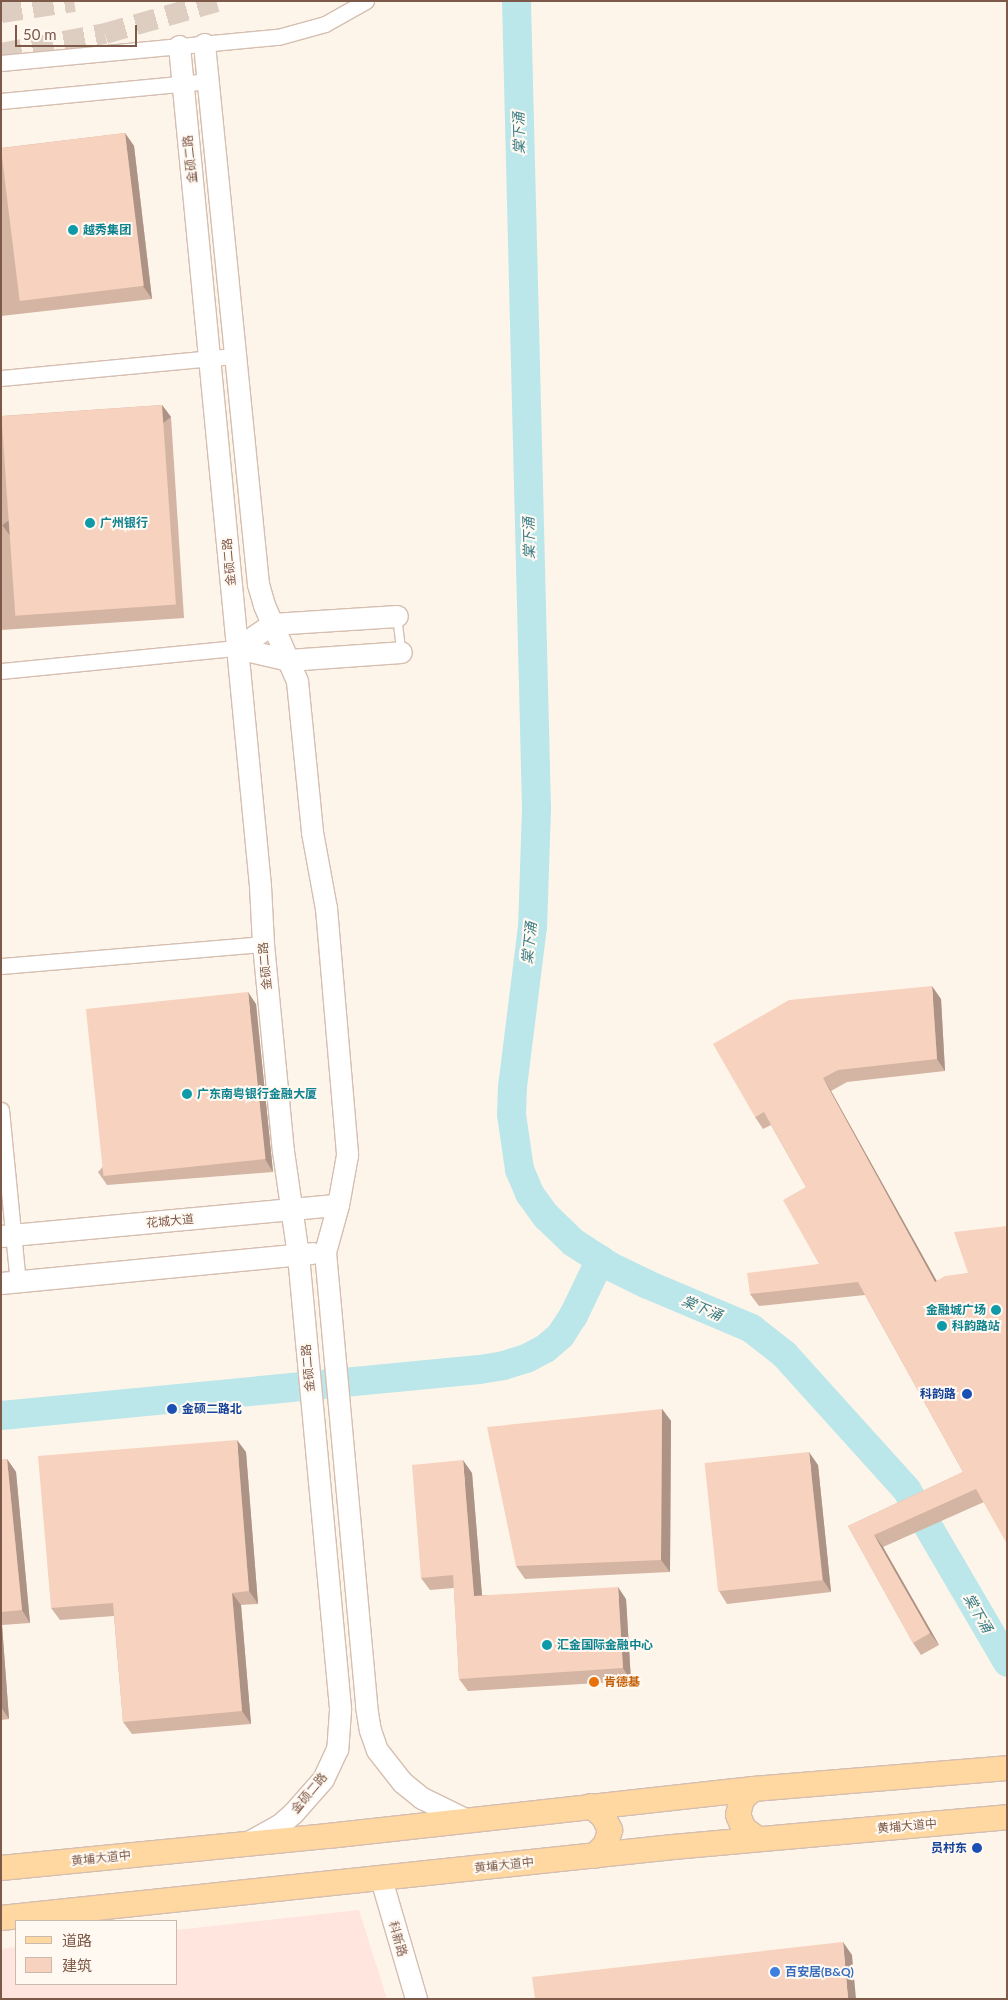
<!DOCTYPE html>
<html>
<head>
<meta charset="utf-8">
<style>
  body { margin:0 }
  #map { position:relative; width:1008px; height:2000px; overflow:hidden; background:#fef5ea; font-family:Lato,"Noto Sans SC",sans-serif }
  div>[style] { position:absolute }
  .commercial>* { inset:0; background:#ffe5dd }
  .river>* { height:29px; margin:-14.5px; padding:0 14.5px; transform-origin:14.5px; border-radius:14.5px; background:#bbe7eb }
  .secondary-tunnel>* { height:21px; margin-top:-10.5px; transform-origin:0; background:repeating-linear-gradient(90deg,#decec2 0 21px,transparent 0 32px) }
  .roads { filter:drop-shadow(1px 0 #d5beb0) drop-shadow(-1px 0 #d5beb0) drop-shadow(0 1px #d5beb0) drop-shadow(0 -1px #d5beb0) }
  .lane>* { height:8px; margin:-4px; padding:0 4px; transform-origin:4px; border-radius:4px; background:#fff }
  .street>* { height:15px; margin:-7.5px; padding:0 7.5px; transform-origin:7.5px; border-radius:7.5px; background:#fff }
  .secondary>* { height:21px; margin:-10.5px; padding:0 10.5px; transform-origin:10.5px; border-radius:10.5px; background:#fff }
  .primary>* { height:24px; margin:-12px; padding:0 12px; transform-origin:12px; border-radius:12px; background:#ffd7a0 }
  .wall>* { inset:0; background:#d4b5a3 }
  .shaded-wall>* { inset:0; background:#ad9385; transform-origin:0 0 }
  .building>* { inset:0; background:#f7d2be; transform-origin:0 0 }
  .dots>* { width:14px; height:14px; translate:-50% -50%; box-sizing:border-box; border:2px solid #fff9f2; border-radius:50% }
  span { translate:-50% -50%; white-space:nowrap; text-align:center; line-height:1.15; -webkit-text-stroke:4px #fff9f2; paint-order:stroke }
  .street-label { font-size:12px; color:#7d5949 }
  .culture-label { font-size:12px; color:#0d838f; font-weight:700 }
  .left { translate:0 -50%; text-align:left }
  .right { translate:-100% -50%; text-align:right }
  .transit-label { font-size:12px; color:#164399; font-weight:700 }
  .food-label { font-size:12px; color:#c56008; font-weight:700 }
  .shop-label { font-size:12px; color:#366cbe; font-weight:700 }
  .water-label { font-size:14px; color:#3a7c84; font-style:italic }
  .frame { position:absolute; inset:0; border:2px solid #7d5949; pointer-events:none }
  .legend { position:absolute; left:15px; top:1920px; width:162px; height:65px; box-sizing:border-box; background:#fff9f2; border:1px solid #cbb9ae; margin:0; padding:6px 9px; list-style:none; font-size:15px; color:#7d5949 }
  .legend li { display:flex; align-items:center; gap:10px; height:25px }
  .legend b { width:25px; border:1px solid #cbb9ae }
  .scale { position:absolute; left:15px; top:25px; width:122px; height:22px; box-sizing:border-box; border:2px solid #7d5949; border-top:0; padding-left:6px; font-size:15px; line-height:18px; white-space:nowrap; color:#7d5949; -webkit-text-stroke:4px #fff9f2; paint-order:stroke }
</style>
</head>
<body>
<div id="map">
  <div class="commercial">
    <i style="clip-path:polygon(359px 1910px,387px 1999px,1px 1999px,1px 1949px,16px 1947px,16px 1984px,176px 1984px,176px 1930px)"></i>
  </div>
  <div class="river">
    <i style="left:516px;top:1px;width:807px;rotate:88.58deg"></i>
    <i style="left:536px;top:808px;width:118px;rotate:91.9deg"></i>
    <i style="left:532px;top:926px;width:161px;rotate:97.1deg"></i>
    <i style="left:512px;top:1086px;width:28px;rotate:92deg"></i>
    <i style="left:511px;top:1114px;width:56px;rotate:81.7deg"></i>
    <i style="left:519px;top:1169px;width:26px;rotate:67deg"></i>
    <i style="left:529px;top:1193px;width:29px;rotate:54deg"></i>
    <i style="left:546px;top:1216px;width:37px;rotate:44deg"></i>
    <i style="left:573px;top:1242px;width:44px;rotate:33deg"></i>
    <i style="left:610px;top:1266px;width:41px;rotate:25.9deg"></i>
    <i style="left:647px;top:1284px;width:113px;rotate:22.9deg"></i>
    <i style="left:751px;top:1328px;width:42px;rotate:38.2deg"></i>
    <i style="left:784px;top:1354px;width:182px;rotate:47.9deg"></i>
    <i style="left:906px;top:1489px;width:200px;rotate:59.7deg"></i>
    <i style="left:1px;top:1415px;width:480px;rotate:-5.5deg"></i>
    <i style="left:479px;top:1369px;width:24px;rotate:-9deg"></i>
    <i style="left:503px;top:1365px;width:24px;rotate:-17deg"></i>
    <i style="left:526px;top:1358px;width:21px;rotate:-28deg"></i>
    <i style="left:545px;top:1348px;width:20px;rotate:-41deg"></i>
    <i style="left:560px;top:1335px;width:24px;rotate:-57deg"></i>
    <i style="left:573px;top:1315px;width:62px;rotate:-64.3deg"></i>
  </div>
  <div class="secondary-tunnel">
    <i style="left:1px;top:12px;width:74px;rotate:-8.6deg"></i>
    <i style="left:1px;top:53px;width:106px;rotate:-10.9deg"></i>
    <i style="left:105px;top:33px;width:116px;rotate:-15.9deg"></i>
  </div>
  <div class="roads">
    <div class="lane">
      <i style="left:397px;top:616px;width:34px;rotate:83deg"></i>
    </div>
    <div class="street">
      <i style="left:1px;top:63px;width:278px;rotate:-5.4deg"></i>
      <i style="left:278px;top:37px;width:49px;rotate:-15.5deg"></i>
      <i style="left:325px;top:24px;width:47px;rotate:-29.3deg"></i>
      <i style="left:1px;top:101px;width:207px;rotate:-5.5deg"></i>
      <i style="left:1px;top:378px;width:234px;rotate:-5.4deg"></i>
      <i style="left:1px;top:671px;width:237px;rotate:-5.6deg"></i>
      <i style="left:1px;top:966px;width:263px;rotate:-4.8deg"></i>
      <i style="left:1px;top:1110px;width:173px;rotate:84.4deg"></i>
    </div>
    <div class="secondary">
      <i style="left:204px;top:44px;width:543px;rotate:84.29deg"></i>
      <i style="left:258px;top:584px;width:22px;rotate:74deg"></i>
      <i style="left:264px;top:605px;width:83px;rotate:66.5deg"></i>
      <i style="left:297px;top:681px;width:152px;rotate:84.3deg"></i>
      <i style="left:312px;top:832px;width:77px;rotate:79.6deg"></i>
      <i style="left:326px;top:908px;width:248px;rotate:85.1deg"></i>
      <i style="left:347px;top:1155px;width:51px;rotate:100.2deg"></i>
      <i style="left:338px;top:1205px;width:49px;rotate:105.5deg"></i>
      <i style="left:325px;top:1252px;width:456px;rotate:84.8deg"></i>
      <i style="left:366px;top:1706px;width:24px;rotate:81deg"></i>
      <i style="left:370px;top:1730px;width:21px;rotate:71deg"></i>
      <i style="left:377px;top:1750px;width:41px;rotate:52deg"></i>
      <i style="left:402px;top:1782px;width:26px;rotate:39deg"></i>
      <i style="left:422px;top:1798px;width:50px;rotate:26.1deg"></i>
      <i style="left:179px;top:46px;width:844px;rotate:84.49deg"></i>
      <i style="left:260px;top:886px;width:58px;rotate:87deg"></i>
      <i style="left:263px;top:944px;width:208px;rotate:84.5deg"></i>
      <i style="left:283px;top:1151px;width:105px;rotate:81.8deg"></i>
      <i style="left:298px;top:1255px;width:457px;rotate:84.7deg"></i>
      <i style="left:340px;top:1710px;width:39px;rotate:94deg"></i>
      <i style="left:337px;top:1749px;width:33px;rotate:115deg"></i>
      <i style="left:323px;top:1779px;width:45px;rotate:131.4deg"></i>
      <i style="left:293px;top:1813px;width:18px;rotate:139deg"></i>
      <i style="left:279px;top:1825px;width:37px;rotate:151deg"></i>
      <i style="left:237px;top:648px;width:42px;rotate:-34.4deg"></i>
      <i style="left:272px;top:624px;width:125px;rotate:-3.7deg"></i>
      <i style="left:237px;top:648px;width:52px;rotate:13.2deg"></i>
      <i style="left:288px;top:660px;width:113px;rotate:-4deg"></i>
      <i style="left:1px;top:1236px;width:338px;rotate:-5.3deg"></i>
      <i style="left:1px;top:1283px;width:312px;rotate:-5.5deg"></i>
      <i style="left:381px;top:1879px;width:125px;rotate:73.7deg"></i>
    </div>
    <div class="primary">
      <i style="left:753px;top:1789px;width:15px;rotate:138deg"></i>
      <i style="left:742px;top:1799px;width:16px;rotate:104deg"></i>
      <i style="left:738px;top:1815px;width:15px;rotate:67deg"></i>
      <i style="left:744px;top:1829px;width:17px;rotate:36deg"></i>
      <i style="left:591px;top:1806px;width:16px;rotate:40deg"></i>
      <i style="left:603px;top:1816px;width:16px;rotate:63deg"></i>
      <i style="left:610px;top:1830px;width:15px;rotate:106deg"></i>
      <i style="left:606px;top:1844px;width:16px;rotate:133deg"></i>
      <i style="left:1px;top:1868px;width:329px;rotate:-5.6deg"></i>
      <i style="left:328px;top:1836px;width:428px;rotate:-6.3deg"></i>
      <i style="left:753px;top:1789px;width:255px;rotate:-4.7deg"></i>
      <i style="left:1px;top:1918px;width:676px;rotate:-6.03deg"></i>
      <i style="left:673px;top:1847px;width:335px;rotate:-5.1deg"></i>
    </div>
  </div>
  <div class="wall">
    <i style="clip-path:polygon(125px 133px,134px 146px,152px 299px,1px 316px,1px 148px)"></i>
    <i style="clip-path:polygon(162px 405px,171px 417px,184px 618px,1px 630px,1px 416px)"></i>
    <i style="clip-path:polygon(941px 999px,945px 1071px,847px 1082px,831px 1091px,936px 1281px,968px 1273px,1007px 1226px,984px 1502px,883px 1547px,939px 1645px,921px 1655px,913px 1643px,848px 1526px,963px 1472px,865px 1295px,759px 1306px,750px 1294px,819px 1264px,806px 1187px,771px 1125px,763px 1129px,755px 1117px)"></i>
    <i style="clip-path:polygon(256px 1004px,273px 1172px,107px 1185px,98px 1172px)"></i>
    <i style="clip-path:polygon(662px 1409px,671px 1421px,670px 1572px,525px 1579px,516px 1566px)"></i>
    <i style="clip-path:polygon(246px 1452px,258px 1604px,241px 1605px,251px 1724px,132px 1734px,123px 1722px,114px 1616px,60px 1620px,51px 1608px)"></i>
    <i style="clip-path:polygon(7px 1459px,16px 1472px,30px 1623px,2px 1625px,9px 1719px,1px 1720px,1px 1460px)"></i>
    <i style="clip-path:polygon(818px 1465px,831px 1592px,727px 1604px,719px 1591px)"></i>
    <i style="clip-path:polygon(472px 1473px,482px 1595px,626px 1599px,631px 1681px,468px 1691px,459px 1679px,454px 1588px,430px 1590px,421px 1578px)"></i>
  </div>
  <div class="shaded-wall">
    <i style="clip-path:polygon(125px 133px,134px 146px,152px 299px,143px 286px)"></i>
    <i style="left:162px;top:405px;width:15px;height:200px;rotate:53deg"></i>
    <i style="clip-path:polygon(932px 986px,941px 999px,945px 1071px,937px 1059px)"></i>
    <i style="clip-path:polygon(248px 992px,256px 1004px,273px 1172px,265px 1159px)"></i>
    <i style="clip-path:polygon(823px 1078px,831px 1091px,944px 1294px,935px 1282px)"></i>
    <i style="clip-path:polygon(662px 1409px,671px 1421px,670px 1572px,661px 1560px)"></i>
    <i style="clip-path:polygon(237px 1440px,246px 1452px,258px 1604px,249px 1591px)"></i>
    <i style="clip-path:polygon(809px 1452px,818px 1465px,831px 1592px,823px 1580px)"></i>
    <i style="clip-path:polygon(7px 1459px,16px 1472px,30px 1623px,22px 1610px)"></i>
    <i style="clip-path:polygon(463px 1460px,472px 1473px,483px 1608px,474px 1596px)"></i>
    <i style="clip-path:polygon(874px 1535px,883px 1547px,939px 1645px,930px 1633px)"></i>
    <i style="clip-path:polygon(618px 1587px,626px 1599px,631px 1681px,623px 1668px)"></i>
    <i style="clip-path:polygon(232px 1593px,241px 1605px,251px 1724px,242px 1711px)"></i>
    <i style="clip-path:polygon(1px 1624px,2px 1625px,9px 1719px,1px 1707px)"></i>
    <i style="clip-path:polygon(843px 1942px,852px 1955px,856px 1999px,848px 1999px)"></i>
  </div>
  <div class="building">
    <i style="left:125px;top:133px;width:154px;height:125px;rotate:83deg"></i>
    <i style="left:162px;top:405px;width:200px;height:161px;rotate:86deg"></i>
    <i style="clip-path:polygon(932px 986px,937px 1059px,838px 1070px,823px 1078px,935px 1282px,945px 1276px,968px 1273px,954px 1232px,1007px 1226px,1007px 1544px,976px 1489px,874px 1535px,930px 1633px,913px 1643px,848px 1526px,963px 1472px,858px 1282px,750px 1294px,747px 1273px,819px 1264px,783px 1200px,806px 1187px,764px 1112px,755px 1117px,713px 1044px,789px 1000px)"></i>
    <i style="left:248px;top:992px;width:168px;height:163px;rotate:84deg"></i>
    <i style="clip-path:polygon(662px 1409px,661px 1560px,516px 1566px,487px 1427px)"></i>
    <i style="clip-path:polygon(237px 1440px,249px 1591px,232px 1593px,242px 1711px,123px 1722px,113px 1603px,51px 1608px,38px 1456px)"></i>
    <i style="left:809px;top:1452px;width:129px;height:105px;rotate:84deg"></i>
    <i style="clip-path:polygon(7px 1459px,22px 1610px,1px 1612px,1px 1460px)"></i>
    <i style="clip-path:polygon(463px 1460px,474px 1596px,618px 1587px,623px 1668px,459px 1679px,453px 1575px,421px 1578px,412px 1465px)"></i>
    <i style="clip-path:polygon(843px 1942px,848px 1999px,535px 1999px,532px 1977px)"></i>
  </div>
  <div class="dots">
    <i style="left:73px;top:230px;background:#0f9aa8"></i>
    <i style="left:90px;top:523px;background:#0f9aa8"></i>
    <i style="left:187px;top:1094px;background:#0f9aa8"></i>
    <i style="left:996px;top:1310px;background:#0f9aa8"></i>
    <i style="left:942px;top:1326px;background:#0f9aa8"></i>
    <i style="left:967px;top:1394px;background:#1a4fb4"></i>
    <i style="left:172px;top:1409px;background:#1a4fb4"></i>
    <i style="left:547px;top:1645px;background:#0f9aa8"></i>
    <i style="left:594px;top:1682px;background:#e8710a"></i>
    <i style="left:977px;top:1848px;background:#1a4fb4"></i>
    <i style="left:775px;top:1972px;background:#3f7fe0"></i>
  </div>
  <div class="street-label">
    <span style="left:190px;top:159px;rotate:-96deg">金硕二路</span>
    <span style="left:229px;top:562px;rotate:-95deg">金硕二路</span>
    <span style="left:265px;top:966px;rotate:-95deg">金硕二路</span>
    <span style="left:170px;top:1221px;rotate:-5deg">花城大道</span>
    <span style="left:308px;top:1368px;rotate:-95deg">金硕二路</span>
    <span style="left:309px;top:1793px;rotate:-50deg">金硕二路</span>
    <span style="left:907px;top:1826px;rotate:-5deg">黄埔大道中</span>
    <span style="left:101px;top:1858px;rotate:-6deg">黄埔大道中</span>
    <span style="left:504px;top:1865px;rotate:-6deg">黄埔大道中</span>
    <span style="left:398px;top:1939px;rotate:74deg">科新路</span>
  </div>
  <div class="culture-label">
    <span class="left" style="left:83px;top:230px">越秀集团</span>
    <span class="left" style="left:100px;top:523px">广州银行</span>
    <span class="left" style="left:197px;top:1094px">广东南粤银行金融大厦</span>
    <span class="right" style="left:986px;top:1310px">金融城广场</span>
    <span class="left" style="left:952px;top:1326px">科韵路站</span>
    <span class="left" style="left:557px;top:1645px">汇金国际金融中心</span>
  </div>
  <div class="transit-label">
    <span class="right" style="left:956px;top:1394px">科韵路</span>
    <span class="left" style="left:182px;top:1409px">金硕二路北</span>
    <span class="right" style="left:967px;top:1848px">员村东</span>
  </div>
  <div class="food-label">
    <span class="left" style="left:604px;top:1682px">肯德基</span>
  </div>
  <div class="shop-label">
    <span class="left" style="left:785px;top:1972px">百安居(B&amp;Q)</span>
  </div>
  <div class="water-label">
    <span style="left:519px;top:133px;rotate:-91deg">棠下涌</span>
    <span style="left:529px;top:538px;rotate:-91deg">棠下涌</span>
    <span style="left:529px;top:943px;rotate:-84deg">棠下涌</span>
    <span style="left:702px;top:1308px;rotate:23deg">棠下涌</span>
    <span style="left:978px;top:1613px;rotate:60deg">棠下涌</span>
  </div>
  <div class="frame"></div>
  <ul class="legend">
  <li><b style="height:6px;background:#ffd7a0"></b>道路</li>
  <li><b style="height:14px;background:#f7d2be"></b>建筑</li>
  </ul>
  <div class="scale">50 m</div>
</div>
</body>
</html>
